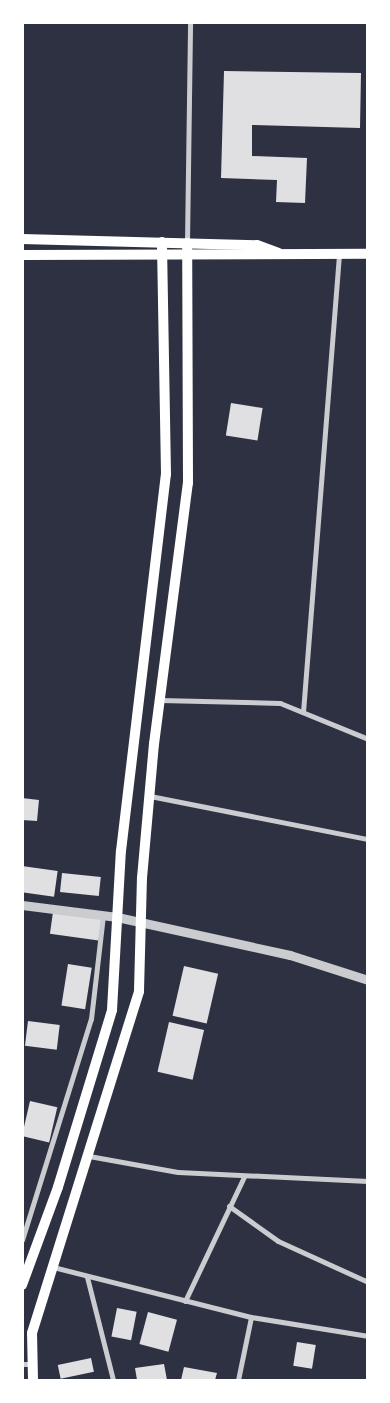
<!DOCTYPE html>
<html>
<head>
<meta charset="utf-8">
<style>
  body { margin:0 }
  #map { position:relative; width:390px; height:1403px; overflow:hidden; background:#2d3142; font-family:"IBM Plex Sans",sans-serif }
  div>[style] { position:absolute }
  .building>* { inset:0; background:#e0e0e3; transform-origin:0 0 }
  .minor>* { height:5px; margin:-2.5px; padding:0 2.5px; transform-origin:2.5px; border-radius:2.5px; background:#caccd0 }
  .tertiary>* { height:9px; margin:-4.5px; padding:0 4.5px; transform-origin:4.5px; border-radius:4.5px; background:#caccd0 }
  .secondary>* { height:10px; margin:-5px; padding:0 5px; transform-origin:5px; border-radius:5px; background:#fff }
  span { translate:-50% -50%; white-space:nowrap; text-align:center; line-height:1.15; -webkit-text-stroke:4px #fff; paint-order:stroke }
  .frame { position:absolute; inset:0; border:24px solid #fff; pointer-events:none }
</style>
</head>
<body>
<div id="map">
  <div class="building">
    <i style="clip-path:polygon(224px 71px,361px 73px,360px 128px,252px 125px,252px 156px,307px 158px,305px 203px,276px 202px,277px 180px,221px 178px)"></i>
    <i style="left:231px;top:403px;width:32px;height:33px;rotate:9deg"></i>
    <i style="clip-path:polygon(22px 798px,39px 800px,37px 821px,22px 820px)"></i>
    <i style="left:22px;top:866px;width:36px;height:26px;rotate:8deg"></i>
    <i style="left:62px;top:873px;width:39px;height:19px;rotate:6deg"></i>
    <i style="left:53px;top:912px;width:49px;height:22px;rotate:8deg"></i>
    <i style="left:68px;top:964px;width:24px;height:42px;rotate:9deg"></i>
    <i style="left:184px;top:966px;width:35px;height:51px;rotate:13deg"></i>
    <i style="left:28px;top:1021px;width:32px;height:25px;rotate:7deg"></i>
    <i style="left:169px;top:1022px;width:36px;height:51px;rotate:13deg"></i>
    <i style="left:30px;top:1101px;width:28px;height:36px;rotate:13deg"></i>
    <i style="left:117px;top:1308px;width:20px;height:29px;rotate:11deg"></i>
    <i style="left:148px;top:1312px;width:30px;height:33px;rotate:15deg"></i>
    <i style="left:297px;top:1342px;width:19px;height:24px;rotate:9deg"></i>
    <i style="left:91px;top:1358px;width:14px;height:34px;rotate:78deg"></i>
    <i style="clip-path:polygon(164px 1364px,167px 1380px,137px 1380px,135px 1368px)"></i>
    <i style="clip-path:polygon(184px 1367px,217px 1373px,215px 1380px,181px 1380px)"></i>
  </div>
  <div class="minor">
    <i style="left:187px;top:243px;width:221px;rotate:-89.2deg"></i>
    <i style="left:160px;top:700px;width:120px;rotate:1.4deg"></i>
    <i style="left:280px;top:703px;width:95px;rotate:22.2deg"></i>
    <i style="left:303px;top:712px;width:459px;rotate:-85.5deg"></i>
    <i style="left:150px;top:796px;width:222px;rotate:11.2deg"></i>
    <i style="left:89px;top:1156px;width:90px;rotate:10.2deg"></i>
    <i style="left:178px;top:1172px;width:190px;rotate:2.7deg"></i>
    <i style="left:229px;top:1206px;width:60px;rotate:35.5deg"></i>
    <i style="left:278px;top:1241px;width:99px;rotate:24.5deg"></i>
    <i style="left:22px;top:1240px;width:232px;rotate:-72.7deg"></i>
    <i style="left:91px;top:1019px;width:105px;rotate:-83.4deg"></i>
    <i style="left:53px;top:1267px;width:204px;rotate:14.2deg"></i>
    <i style="left:251px;top:1317px;width:119px;rotate:9.2deg"></i>
    <i style="left:87px;top:1277px;width:106px;rotate:75.8deg"></i>
    <i style="left:185px;top:1301px;width:137px;rotate:-64.6deg"></i>
    <i style="left:22px;top:1364px;width:8px"></i>
    <i style="left:238px;top:1380px;width:64px;rotate:-78.3deg"></i>
  </div>
  <div class="tertiary">
    <i style="left:22px;top:905px;width:96px;rotate:7.2deg"></i>
    <i style="left:117px;top:917px;width:177px;rotate:12.4deg"></i>
    <i style="left:290px;top:955px;width:82px;rotate:17.8deg"></i>
  </div>
  <div class="secondary">
    <i style="left:22px;top:239px;width:235px;rotate:1.5deg"></i>
    <i style="left:257px;top:245px;width:23px;rotate:20deg"></i>
    <i style="left:22px;top:255px;width:346px;rotate:-0.2deg"></i>
    <i style="left:22px;top:1285px;width:104px;rotate:-69.8deg"></i>
    <i style="left:58px;top:1187px;width:185px;rotate:-73deg"></i>
    <i style="left:112px;top:1010px;width:159px;rotate:-86.8deg"></i>
    <i style="left:121px;top:851px;width:380px;rotate:-83.2deg"></i>
    <i style="left:166px;top:474px;width:232px;rotate:-91deg"></i>
    <i style="left:33px;top:1380px;width:47px;rotate:-91.2deg"></i>
    <i style="left:32px;top:1333px;width:358px;rotate:-72.6deg"></i>
    <i style="left:139px;top:991px;width:113px;rotate:-88.5deg"></i>
    <i style="left:142px;top:878px;width:135px;rotate:-84.9deg"></i>
    <i style="left:154px;top:744px;width:263px;rotate:-82.6deg"></i>
    <i style="left:188px;top:483px;width:240px;rotate:-90.2deg"></i>
  </div>
  <div class="frame"></div>
</div>
</body>
</html>
